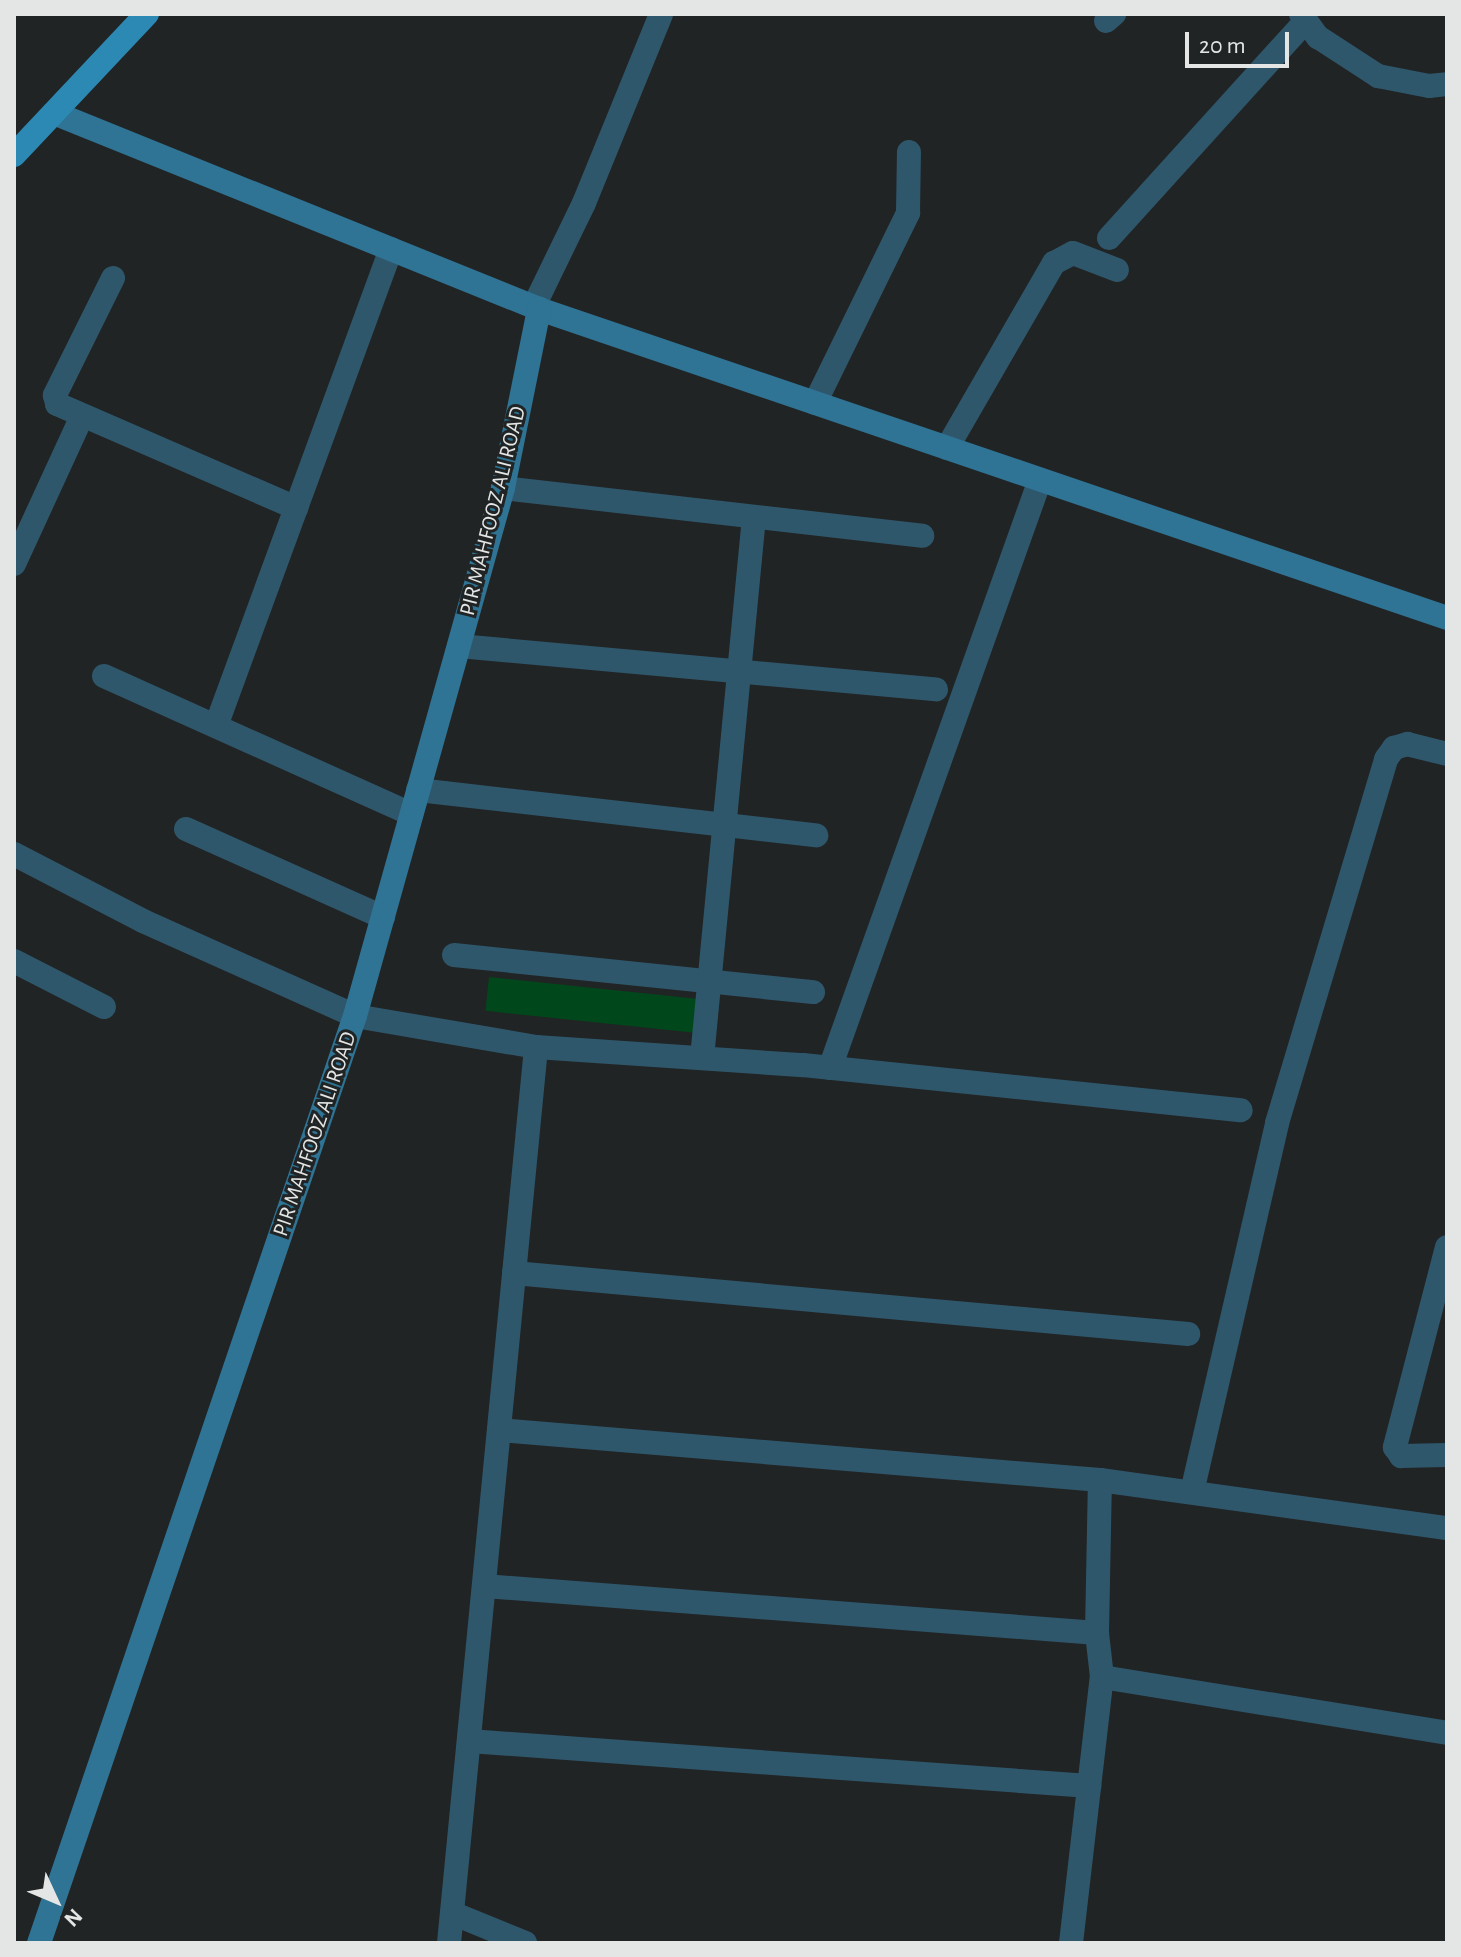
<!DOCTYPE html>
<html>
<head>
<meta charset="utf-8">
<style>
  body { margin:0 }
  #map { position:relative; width:1461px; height:1957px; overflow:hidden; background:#212424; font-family:"Alegreya Sans",sans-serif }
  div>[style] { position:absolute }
  .green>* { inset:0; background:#00481b; transform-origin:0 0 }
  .street>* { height:24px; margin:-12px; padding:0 12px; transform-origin:12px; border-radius:12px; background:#2f576c }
  .secondary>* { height:24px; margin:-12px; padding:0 12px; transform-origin:12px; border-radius:12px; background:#2f7395 }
  .primary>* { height:24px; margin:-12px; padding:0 12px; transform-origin:12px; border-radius:12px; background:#2c89b4 }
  span { translate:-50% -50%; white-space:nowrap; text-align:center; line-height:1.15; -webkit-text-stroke:6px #212424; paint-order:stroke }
  .street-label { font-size:22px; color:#e4e6e6 }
  .frame { position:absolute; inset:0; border:16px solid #e4e6e6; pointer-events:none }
  .north { position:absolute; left:16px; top:1861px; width:80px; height:80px; -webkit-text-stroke:6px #212424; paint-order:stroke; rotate:134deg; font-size:22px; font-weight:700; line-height:32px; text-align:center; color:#e4e6e6 }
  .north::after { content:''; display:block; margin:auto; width:28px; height:36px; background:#e4e6e6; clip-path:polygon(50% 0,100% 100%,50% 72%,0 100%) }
  .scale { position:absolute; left:1185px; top:32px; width:104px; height:36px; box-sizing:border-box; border:4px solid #e4e6e6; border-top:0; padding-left:10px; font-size:24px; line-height:28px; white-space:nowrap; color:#e4e6e6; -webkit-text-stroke:6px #212424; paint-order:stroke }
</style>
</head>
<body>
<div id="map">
  <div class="green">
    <i style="left:489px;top:977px;width:218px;height:34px;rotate:6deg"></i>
  </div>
  <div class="street">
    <i style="left:1301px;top:14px;width:29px;rotate:54deg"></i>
    <i style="left:1318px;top:37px;width:72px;rotate:33deg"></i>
    <i style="left:1378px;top:76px;width:52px;rotate:11.1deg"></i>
    <i style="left:1429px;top:86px;width:18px;rotate:-6deg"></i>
    <i style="left:1106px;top:21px;width:11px;rotate:-41deg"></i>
    <i style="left:1109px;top:238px;width:293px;rotate:-47.8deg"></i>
    <i style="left:113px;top:278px;width:131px;rotate:116.4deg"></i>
    <i style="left:55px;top:395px;width:9px;rotate:77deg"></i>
    <i style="left:57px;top:404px;width:261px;rotate:23.5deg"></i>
    <i style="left:534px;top:306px;width:114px;rotate:-64.1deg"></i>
    <i style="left:584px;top:203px;width:204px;rotate:-67.8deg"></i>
    <i style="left:815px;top:403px;width:212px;rotate:-63.9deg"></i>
    <i style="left:908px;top:213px;width:61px;rotate:-89.1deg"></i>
    <i style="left:947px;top:448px;width:214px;rotate:-60deg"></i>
    <i style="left:1054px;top:263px;width:21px;rotate:-28deg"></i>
    <i style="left:1073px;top:253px;width:47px;rotate:21.1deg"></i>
    <i style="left:503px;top:488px;width:422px;rotate:6.5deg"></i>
    <i style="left:14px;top:564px;width:161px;rotate:-65.3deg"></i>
    <i style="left:459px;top:646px;width:479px;rotate:5.2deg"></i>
    <i style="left:104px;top:676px;width:337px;rotate:24.2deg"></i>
    <i style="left:216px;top:726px;width:508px;rotate:-69.85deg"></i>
    <i style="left:418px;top:790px;width:401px;rotate:6.5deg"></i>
    <i style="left:186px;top:829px;width:216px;rotate:24.1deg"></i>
    <i style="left:14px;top:854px;width:145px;rotate:27.4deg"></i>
    <i style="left:143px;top:921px;width:232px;rotate:24.1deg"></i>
    <i style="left:355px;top:1016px;width:184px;rotate:9.7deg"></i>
    <i style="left:536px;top:1047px;width:268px;rotate:3.9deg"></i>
    <i style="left:803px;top:1065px;width:440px;rotate:5.9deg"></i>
    <i style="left:454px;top:955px;width:361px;rotate:5.9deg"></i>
    <i style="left:14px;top:961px;width:101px;rotate:27.1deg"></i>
    <i style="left:702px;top:1058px;width:543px;rotate:-84.51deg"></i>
    <i style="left:830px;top:1068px;width:624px;rotate:-70.35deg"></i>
    <i style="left:1447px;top:1247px;width:207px;rotate:104.6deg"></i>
    <i style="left:1395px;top:1447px;width:11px;rotate:56deg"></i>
    <i style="left:1401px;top:1456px;width:46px;rotate:-1.2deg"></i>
    <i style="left:514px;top:1273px;width:677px;rotate:5.17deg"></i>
    <i style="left:499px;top:1430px;width:603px;rotate:4.76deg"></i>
    <i style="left:1100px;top:1480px;width:350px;rotate:7.9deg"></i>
    <i style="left:1192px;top:1492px;width:379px;rotate:-77deg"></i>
    <i style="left:1277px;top:1123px;width:380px;rotate:-73.3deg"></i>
    <i style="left:1386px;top:759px;width:14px;rotate:-54deg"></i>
    <i style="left:1394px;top:748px;width:14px;rotate:-17deg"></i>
    <i style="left:1407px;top:744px;width:41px;rotate:14deg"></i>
    <i style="left:484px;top:1586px;width:615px;rotate:4.38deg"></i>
    <i style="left:1102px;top:1677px;width:350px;rotate:9.2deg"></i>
    <i style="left:469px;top:1741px;width:622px;rotate:4.15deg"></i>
    <i style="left:452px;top:1913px;width:79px;rotate:22.3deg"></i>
    <i style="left:449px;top:1943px;width:900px;rotate:-84.45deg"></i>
    <i style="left:1071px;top:1943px;width:268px;rotate:-83.4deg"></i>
    <i style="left:1102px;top:1677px;width:44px;rotate:-96.5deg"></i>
    <i style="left:1097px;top:1633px;width:153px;rotate:-88.9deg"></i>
  </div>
  <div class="secondary">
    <i style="left:54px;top:113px;width:523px;rotate:22deg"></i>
    <i style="left:539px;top:309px;width:959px;rotate:18.79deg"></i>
    <i style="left:39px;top:1943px;width:979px;rotate:-71.18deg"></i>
    <i style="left:355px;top:1016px;width:548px;rotate:-74.34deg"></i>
    <i style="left:503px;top:488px;width:183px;rotate:-78.6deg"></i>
  </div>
  <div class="primary">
    <i style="left:14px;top:155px;width:194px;rotate:-46.7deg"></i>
  </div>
  <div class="street-label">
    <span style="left:493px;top:511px;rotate:-76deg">PIR MAHFOOZ ALI ROAD</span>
    <span style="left:315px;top:1134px;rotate:-71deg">PIR MAHFOOZ ALI ROAD</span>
  </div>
  <div class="frame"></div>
  <div class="north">N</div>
  <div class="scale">20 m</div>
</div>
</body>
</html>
